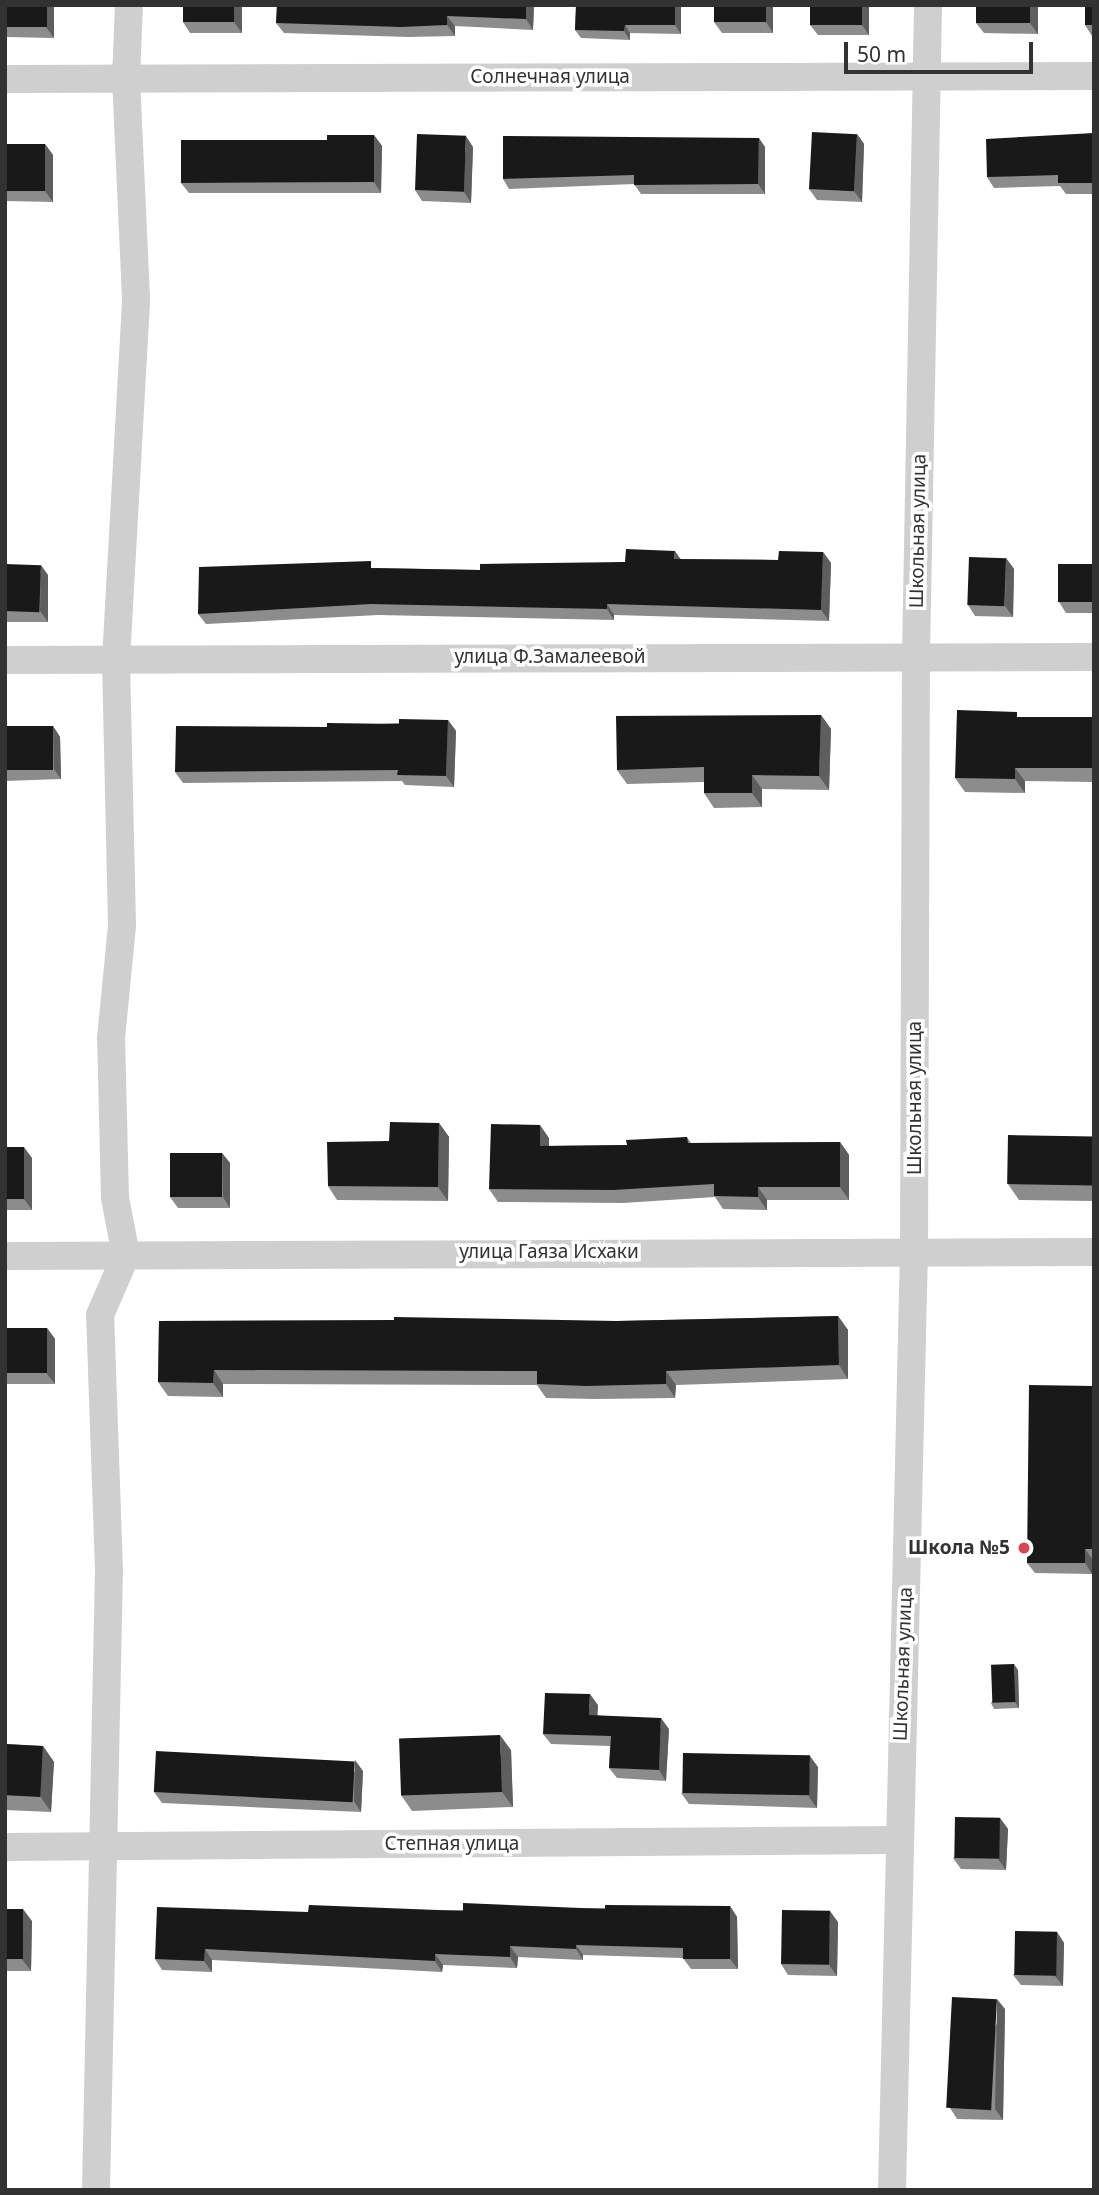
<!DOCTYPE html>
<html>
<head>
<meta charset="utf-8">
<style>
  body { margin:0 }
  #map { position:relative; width:1099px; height:2195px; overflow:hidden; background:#fff; font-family:"Noto Sans",sans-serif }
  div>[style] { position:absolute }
  .minor>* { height:28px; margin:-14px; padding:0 14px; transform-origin:14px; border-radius:14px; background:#cfcfcf }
  .wall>* { inset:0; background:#8c8c8c }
  .shaded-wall>* { inset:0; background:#5e5e5e }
  .building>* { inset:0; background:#191919; transform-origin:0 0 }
  .dots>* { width:19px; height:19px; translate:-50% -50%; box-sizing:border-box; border:4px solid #fff; border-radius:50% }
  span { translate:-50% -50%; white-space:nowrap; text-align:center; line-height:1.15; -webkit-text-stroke:7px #fff; paint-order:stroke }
  .street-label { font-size:19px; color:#323232 }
  .poi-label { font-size:19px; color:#323232; font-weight:700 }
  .right { translate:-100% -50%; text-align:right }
  .frame { position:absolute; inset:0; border:7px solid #323232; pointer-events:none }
  .scale { position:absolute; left:844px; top:42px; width:189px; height:32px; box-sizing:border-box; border:4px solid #323232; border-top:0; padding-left:9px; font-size:21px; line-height:24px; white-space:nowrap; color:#323232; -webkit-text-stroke:5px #fff; paint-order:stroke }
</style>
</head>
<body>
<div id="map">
  <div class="minor">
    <i style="left:5px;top:79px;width:1089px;rotate:-0.16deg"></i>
    <i style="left:5px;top:660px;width:1089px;rotate:-0.16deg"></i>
    <i style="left:5px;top:1256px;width:1089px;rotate:-0.21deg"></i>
    <i style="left:5px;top:1847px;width:893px;rotate:-0.45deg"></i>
    <i style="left:96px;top:2190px;width:620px;rotate:-88.8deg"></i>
    <i style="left:109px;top:1570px;width:255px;rotate:-92deg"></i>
    <i style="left:100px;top:1315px;width:65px;rotate:-66.6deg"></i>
    <i style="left:126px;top:1255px;width:58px;rotate:-100.9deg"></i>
    <i style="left:115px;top:1198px;width:160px;rotate:-91.4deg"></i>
    <i style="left:111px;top:1038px;width:114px;rotate:-84.4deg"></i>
    <i style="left:122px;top:925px;width:265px;rotate:-91.3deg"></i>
    <i style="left:116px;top:660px;width:363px;rotate:-86.8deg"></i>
    <i style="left:136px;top:298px;width:219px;rotate:-92.6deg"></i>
    <i style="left:126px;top:79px;width:74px;rotate:-87.7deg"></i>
    <i style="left:892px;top:2190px;width:939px;rotate:-88.66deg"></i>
    <i style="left:914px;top:1251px;width:596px;rotate:-89.81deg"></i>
    <i style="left:916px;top:655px;width:650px;rotate:-88.94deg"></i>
  </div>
  <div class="wall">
    <i style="clip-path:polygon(5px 5px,54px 5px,54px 38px,7px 37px,5px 35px)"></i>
    <i style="clip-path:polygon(183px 5px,242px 5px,242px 33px,190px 33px,183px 22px)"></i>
    <i style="clip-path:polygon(277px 5px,534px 5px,533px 30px,455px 26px,455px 36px,408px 37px,284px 33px,276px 23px)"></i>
    <i style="clip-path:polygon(576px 5px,681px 5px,681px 34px,630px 33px,630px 40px,581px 38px,575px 30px)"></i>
    <i style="clip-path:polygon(773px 5px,773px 33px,722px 33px,714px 22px)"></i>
    <i style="clip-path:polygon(869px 5px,869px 35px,818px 35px,810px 25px)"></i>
    <i style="clip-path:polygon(976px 5px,1038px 5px,1038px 34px,984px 33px,976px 23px)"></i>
    <i style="clip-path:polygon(1094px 5px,1094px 36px,1092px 36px,1085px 25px)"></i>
    <i style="clip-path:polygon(1094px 133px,1094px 194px,1066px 194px,1060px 186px,994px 188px,987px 177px)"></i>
    <i style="clip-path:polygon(857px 134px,864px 144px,862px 202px,817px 200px,809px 189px)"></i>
    <i style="clip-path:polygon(374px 135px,382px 146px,381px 193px,189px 193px,181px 183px)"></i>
    <i style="clip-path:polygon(5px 144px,45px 144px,53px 155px,53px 202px,5px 201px)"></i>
    <i style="clip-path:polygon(473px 147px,471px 203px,422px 201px,415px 190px)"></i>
    <i style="clip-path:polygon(765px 147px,765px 194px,641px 194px,634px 184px,509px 189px,503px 179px)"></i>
    <i style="clip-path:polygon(823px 552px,831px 563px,829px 621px,614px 615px,614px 620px,378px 615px,206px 624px,198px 614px,376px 568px,480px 570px,681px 559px,778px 560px)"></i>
    <i style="clip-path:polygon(1006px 558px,1014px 569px,1013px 617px,975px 616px,968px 605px)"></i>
    <i style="clip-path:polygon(5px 564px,48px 575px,48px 622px,5px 622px)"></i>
    <i style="clip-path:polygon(1094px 564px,1094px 613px,1066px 613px,1059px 602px)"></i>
    <i style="clip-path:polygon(821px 715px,831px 729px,829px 790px,762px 789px,762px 807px,714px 808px,704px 793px,704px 782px,627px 784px,617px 770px)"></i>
    <i style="clip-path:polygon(1021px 717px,1094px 717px,1094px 782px,1025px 781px,1025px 793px,965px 792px,955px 778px)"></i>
    <i style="clip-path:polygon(448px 720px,456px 731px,454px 787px,405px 785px,402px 781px,183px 783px,175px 772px,327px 727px)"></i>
    <i style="clip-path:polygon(5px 726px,53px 726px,60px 737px,61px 779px,5px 781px)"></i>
    <i style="clip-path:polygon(439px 1123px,449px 1137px,448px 1201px,337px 1200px,328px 1186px,389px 1141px)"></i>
    <i style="clip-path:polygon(1094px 1136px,1094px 1201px,1019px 1200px,1008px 1184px)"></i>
    <i style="clip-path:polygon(687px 1137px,691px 1143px,840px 1142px,849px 1155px,849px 1200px,767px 1200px,767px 1210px,723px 1209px,715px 1197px,623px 1203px,498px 1202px,489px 1189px,549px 1138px,549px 1146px,627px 1145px)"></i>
    <i style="clip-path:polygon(5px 1147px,32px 1158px,32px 1210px,5px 1210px)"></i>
    <i style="clip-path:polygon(222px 1153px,230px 1163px,230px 1208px,178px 1208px,170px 1197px)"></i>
    <i style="clip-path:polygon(838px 1316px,848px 1330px,848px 1379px,676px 1385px,675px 1398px,596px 1399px,546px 1398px,537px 1385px,223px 1384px,223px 1397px,168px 1396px,158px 1382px,159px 1321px,617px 1321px)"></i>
    <i style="clip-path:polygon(5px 1328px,47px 1328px,55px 1339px,55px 1384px,5px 1384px)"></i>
    <i style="clip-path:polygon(1094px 1386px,1094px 1560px,1093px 1560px,1092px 1574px,1035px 1573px,1027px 1563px)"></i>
    <i style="clip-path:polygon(1018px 1670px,1019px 1708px,994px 1709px,991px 1703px)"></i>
    <i style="clip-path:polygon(598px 1705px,597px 1715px,669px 1729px,666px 1781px,617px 1778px,609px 1768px,610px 1746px,551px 1744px,543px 1734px)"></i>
    <i style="clip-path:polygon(5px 1744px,43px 1746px,54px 1762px,51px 1812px,5px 1810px)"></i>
    <i style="clip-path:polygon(511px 1750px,513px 1807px,412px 1811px,401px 1795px)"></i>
    <i style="clip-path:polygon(818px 1767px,817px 1808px,689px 1804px,681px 1793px)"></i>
    <i style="clip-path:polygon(363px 1771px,361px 1812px,162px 1803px,154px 1792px)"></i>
    <i style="clip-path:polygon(1000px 1818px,1008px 1829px,1006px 1870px,961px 1869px,953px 1858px)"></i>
    <i style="clip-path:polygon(730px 1906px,737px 1917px,738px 1969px,691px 1969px,683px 1958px,583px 1955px,583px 1960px,518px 1957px,517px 1968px,443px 1965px,442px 1972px,212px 1960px,212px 1972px,162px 1970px,155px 1959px,308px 1912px)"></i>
    <i style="clip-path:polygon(5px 1909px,32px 1921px,31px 1971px,5px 1971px)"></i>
    <i style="clip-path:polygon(838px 1922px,837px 1976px,788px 1975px,781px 1964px)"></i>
    <i style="clip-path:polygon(1057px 1932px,1064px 1943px,1063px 1986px,1021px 1985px,1013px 1975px)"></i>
    <i style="clip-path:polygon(1005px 2009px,1003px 2120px,957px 2119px,950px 2108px)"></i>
  </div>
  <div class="shaded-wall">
    <i style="clip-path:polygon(47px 5px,54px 5px,54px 38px,46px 27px)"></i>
    <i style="clip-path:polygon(234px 5px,242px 5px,242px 33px,234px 22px)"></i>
    <i style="clip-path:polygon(526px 5px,534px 5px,533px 30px,526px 19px)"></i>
    <i style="clip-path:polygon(675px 5px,681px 5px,681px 34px,675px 25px)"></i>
    <i style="clip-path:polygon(766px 5px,773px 5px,773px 33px,766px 22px)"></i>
    <i style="clip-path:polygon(862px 5px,869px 5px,869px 35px,862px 25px)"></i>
    <i style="clip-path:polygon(1030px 5px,1038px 5px,1038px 34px,1030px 23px)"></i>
    <i style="clip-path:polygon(447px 16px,455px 26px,455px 36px,447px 25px)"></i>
    <i style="clip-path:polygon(625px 25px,630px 33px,630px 40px,624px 31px)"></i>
    <i style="clip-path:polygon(857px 134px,864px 144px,862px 202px,854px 191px)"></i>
    <i style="clip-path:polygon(374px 135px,382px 146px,381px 193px,374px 182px)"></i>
    <i style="clip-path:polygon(466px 136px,473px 147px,471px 203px,464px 192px)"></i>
    <i style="clip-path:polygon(759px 138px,765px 147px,765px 194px,758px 184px)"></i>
    <i style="clip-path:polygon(45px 144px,53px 155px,53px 202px,45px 191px)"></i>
    <i style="clip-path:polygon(675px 551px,682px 561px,674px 559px)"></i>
    <i style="clip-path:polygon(823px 552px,831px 563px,829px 621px,821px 610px)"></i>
    <i style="clip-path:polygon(1006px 558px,1014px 569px,1013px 617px,1005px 606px)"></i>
    <i style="clip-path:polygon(41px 565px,48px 575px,48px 622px,40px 611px)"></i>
    <i style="clip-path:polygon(607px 604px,614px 615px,614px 620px,607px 609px)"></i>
    <i style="clip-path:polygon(821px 715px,831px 729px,829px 790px,819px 776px)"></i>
    <i style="clip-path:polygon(448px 720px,456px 731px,454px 787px,446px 776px)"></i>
    <i style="clip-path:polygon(53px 726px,60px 737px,61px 779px,54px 769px)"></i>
    <i style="clip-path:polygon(1015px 768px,1025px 781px,1025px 793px,1015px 779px)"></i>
    <i style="clip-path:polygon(752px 775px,762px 789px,762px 807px,752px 793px)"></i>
    <i style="clip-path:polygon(439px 1123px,449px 1137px,448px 1201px,438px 1187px)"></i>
    <i style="clip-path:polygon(540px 1125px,549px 1138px,549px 1159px,540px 1146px)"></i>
    <i style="clip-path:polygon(840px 1142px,849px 1155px,849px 1200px,840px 1187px)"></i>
    <i style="clip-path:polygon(24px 1147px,32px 1158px,32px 1210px,24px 1199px)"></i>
    <i style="clip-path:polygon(222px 1153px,230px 1163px,230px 1208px,223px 1197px)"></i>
    <i style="clip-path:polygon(758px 1187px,767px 1200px,767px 1210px,758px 1197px)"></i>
    <i style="clip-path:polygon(838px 1316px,848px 1330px,848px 1379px,839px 1365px)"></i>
    <i style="clip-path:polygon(47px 1328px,55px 1339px,55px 1384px,47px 1374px)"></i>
    <i style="clip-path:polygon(214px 1370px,223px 1384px,223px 1397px,213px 1383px)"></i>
    <i style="clip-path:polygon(666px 1371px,676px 1385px,675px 1398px,666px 1384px)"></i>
    <i style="clip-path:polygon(1085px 1549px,1093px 1560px,1092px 1574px,1085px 1563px)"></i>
    <i style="clip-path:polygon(1014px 1664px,1018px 1670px,1019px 1708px,1015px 1702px)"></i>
    <i style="clip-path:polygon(590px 1694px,598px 1705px,597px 1726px,589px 1715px)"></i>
    <i style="clip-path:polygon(661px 1718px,669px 1729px,666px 1781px,659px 1770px)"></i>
    <i style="clip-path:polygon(500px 1735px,511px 1750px,513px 1807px,502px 1792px)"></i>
    <i style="clip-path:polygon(43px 1746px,54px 1762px,51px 1812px,40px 1796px)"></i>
    <i style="clip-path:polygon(810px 1756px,818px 1767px,817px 1808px,809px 1797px)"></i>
    <i style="clip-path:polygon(355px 1760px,363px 1771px,361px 1812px,354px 1801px)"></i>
    <i style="clip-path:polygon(1000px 1818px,1008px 1829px,1006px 1870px,998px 1859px)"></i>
    <i style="clip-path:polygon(730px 1906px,737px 1917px,738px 1969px,730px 1959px)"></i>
    <i style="clip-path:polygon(23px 1909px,32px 1921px,31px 1971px,22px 1959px)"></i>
    <i style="clip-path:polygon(830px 1911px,838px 1922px,837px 1976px,829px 1965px)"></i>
    <i style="clip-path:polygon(1057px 1932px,1064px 1943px,1063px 1986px,1055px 1976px)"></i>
    <i style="clip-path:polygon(576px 1945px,583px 1955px,583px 1960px,576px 1949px)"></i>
    <i style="clip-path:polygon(510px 1946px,518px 1957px,517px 1968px,510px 1957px)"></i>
    <i style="clip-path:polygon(205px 1949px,212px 1960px,212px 1972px,204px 1961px)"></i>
    <i style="clip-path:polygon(435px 1954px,443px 1965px,442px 1972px,435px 1961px)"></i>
    <i style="clip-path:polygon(997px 1999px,1005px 2009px,1003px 2120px,995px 2109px)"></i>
  </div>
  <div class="building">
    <i style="left:5px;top:5px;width:42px;height:22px"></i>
    <i style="left:183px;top:5px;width:51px;height:17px"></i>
    <i style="clip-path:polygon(277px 5px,526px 5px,526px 19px,447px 16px,447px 25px,401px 27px,276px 23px)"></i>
    <i style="clip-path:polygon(576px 5px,675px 5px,675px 25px,625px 25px,624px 31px,575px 30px)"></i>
    <i style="left:714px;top:5px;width:52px;height:17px"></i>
    <i style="left:810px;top:5px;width:52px;height:20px"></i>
    <i style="left:976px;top:5px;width:54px;height:18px"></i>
    <i style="left:1085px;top:5px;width:9px;height:20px"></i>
    <i style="left:812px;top:132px;width:45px;height:57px;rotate:3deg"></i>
    <i style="clip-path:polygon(1094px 133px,1094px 183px,1058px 183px,1058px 175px,987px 177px,986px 139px)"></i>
    <i style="left:417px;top:134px;width:49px;height:56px;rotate:2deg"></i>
    <i style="clip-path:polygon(327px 135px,374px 135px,374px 182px,181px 183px,181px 140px,327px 140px)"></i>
    <i style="clip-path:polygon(503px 136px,759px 138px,758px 184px,634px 185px,634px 175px,503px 179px)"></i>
    <i style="left:5px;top:144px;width:40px;height:47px"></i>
    <i style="clip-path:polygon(626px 549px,675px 551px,674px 559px,778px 560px,779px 551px,823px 552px,821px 610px,607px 604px,607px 609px,371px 604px,198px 614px,199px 567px,371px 561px,371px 568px,480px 570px,480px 564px,625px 562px)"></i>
    <i style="left:969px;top:557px;width:37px;height:48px;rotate:2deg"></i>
    <i style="left:5px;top:564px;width:36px;height:47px;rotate:2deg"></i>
    <i style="left:1094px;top:564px;width:38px;height:36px;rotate:90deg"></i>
    <i style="clip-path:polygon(957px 710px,1017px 712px,1017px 717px,1094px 717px,1094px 768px,1015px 768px,1015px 779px,955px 778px)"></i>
    <i style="clip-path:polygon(821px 715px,819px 776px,752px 775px,752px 793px,704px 793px,704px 767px,617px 770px,616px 716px)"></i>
    <i style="clip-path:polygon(399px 719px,448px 720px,446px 776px,397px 775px,398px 770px,175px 772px,176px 726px,327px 727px,327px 723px,399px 724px)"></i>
    <i style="left:5px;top:726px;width:48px;height:44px"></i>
    <i style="clip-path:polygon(390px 1122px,439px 1123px,438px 1187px,328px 1186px,327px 1142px,389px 1141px)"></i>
    <i style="clip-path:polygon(491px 1124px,540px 1125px,540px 1146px,627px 1145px,626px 1140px,687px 1137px,688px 1143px,840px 1142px,840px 1187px,758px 1187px,758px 1197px,714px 1196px,714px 1184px,613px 1190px,489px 1189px)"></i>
    <i style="left:1008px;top:1135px;width:86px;height:49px;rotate:1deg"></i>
    <i style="left:5px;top:1147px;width:19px;height:52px"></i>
    <i style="left:170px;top:1153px;width:52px;height:44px"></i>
    <i style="clip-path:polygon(838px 1316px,839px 1365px,666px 1371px,666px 1384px,586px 1386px,537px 1384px,537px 1371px,214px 1370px,213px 1383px,158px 1382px,159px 1321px,394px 1320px,394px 1317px,617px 1321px)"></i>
    <i style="left:5px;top:1328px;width:42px;height:45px"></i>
    <i style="clip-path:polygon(1029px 1385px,1094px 1386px,1094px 1549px,1085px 1549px,1085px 1563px,1027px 1563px)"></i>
    <i style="left:1014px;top:1664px;width:38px;height:23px;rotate:88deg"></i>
    <i style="clip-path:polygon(545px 1693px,590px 1694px,589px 1715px,661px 1718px,659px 1770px,609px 1768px,611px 1736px,543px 1734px)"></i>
    <i style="left:500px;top:1735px;width:57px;height:101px;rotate:88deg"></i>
    <i style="left:5px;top:1744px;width:38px;height:51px;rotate:3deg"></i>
    <i style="left:156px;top:1751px;width:199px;height:41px;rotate:3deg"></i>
    <i style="left:683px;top:1753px;width:127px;height:40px;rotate:1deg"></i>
    <i style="left:955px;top:1817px;width:45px;height:41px;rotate:1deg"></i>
    <i style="clip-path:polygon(463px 1903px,605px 1909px,605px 1905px,730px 1906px,730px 1959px,683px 1959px,683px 1948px,576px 1945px,576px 1949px,510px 1946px,510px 1957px,435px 1954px,435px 1961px,205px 1949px,204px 1961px,155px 1959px,157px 1907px,308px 1912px,309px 1905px,463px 1911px)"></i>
    <i style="left:5px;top:1909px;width:18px;height:50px"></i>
    <i style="left:782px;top:1910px;width:48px;height:54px;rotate:1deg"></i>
    <i style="left:1015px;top:1931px;width:42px;height:44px;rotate:1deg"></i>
    <i style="left:952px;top:1997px;width:45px;height:111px;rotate:3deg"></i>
  </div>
  <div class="dots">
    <i style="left:1024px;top:1548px;background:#d84654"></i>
  </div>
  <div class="street-label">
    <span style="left:550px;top:77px">Солнечная улица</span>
    <span style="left:918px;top:531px;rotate:-89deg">Школьная улица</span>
    <span style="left:550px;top:657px">улица Ф.Замалеевой</span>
    <span style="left:915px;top:1098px;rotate:-90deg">Школьная улица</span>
    <span style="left:549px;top:1252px">улица Гаяза Исхаки</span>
    <span style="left:903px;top:1664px;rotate:-88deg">Школьная улица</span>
    <span style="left:452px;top:1844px">Степная улица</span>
  </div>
  <div class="poi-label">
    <span class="right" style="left:1010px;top:1548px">Школа №5</span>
  </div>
  <div class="frame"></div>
  <div class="scale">50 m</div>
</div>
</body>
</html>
